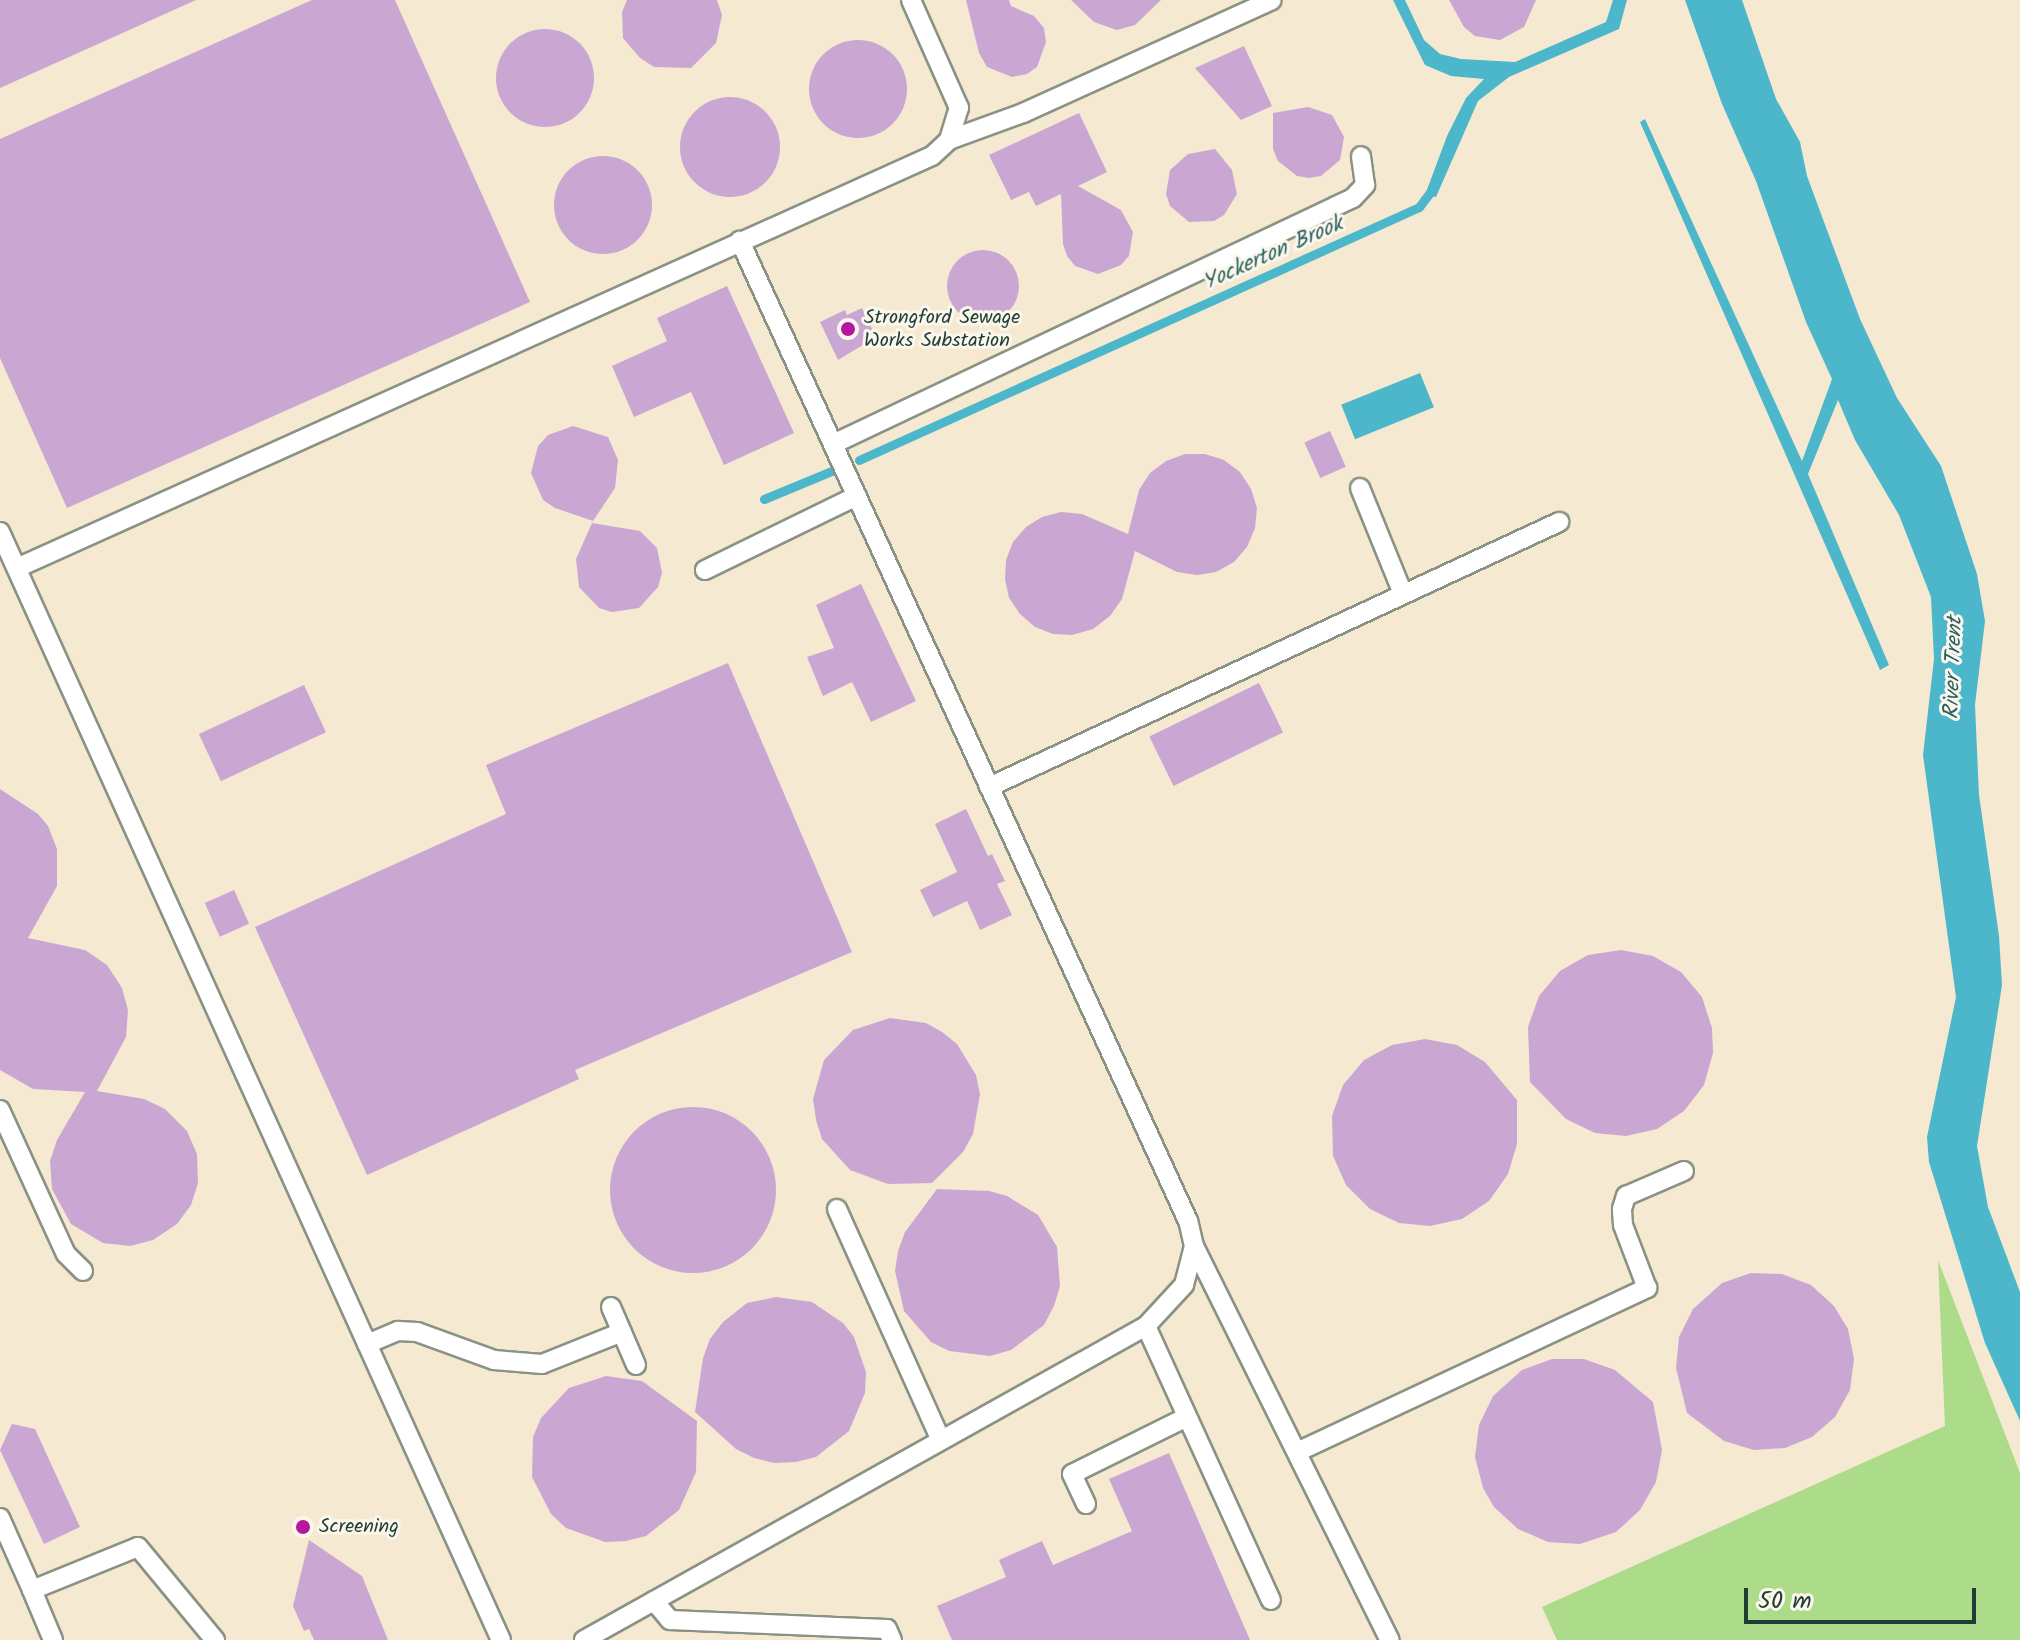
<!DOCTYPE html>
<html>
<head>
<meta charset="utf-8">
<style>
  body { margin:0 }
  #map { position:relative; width:2020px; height:1640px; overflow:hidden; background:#f5e9d2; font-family:Kalam,sans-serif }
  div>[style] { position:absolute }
  .green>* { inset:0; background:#acdb89 }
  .water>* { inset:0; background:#4cb6ca; transform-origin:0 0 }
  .stream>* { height:9px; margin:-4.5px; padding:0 4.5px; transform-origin:4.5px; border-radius:4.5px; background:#4cb6ca }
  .building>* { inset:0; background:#caa7d3; transform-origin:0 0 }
  .round { border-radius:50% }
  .roads { filter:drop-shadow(2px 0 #8a9383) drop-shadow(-2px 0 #8a9383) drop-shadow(0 2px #8a9383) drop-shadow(0 -2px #8a9383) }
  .lane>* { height:18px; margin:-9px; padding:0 9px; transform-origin:9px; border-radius:9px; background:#fff }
  .dots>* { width:22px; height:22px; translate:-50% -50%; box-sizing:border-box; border:4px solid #fbf7ec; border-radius:50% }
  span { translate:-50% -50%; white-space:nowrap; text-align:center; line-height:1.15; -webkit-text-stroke:6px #fbf7ec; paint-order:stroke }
  .poi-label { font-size:20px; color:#1f3d34 }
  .left { translate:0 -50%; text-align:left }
  .water-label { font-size:22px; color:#2c6161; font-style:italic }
  .scale { position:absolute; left:1744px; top:1588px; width:232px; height:36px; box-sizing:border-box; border:4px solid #1f3d34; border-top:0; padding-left:10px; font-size:24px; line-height:28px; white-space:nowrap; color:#1f3d34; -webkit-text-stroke:6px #fbf7ec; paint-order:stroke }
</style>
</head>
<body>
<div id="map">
  <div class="green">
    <i style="clip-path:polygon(1938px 1260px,2020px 1473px,2020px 1640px,1557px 1640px,1542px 1607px,1945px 1426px)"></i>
  </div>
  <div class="water">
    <i style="clip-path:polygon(1393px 0,1405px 0,1424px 40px,1440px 54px,1461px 59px,1515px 62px,1606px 22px,1613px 0,1627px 0,1619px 29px,1509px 77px,1478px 101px,1436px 197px,1425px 195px,1447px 136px,1466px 98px,1484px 79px,1451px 76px,1425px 65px)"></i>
    <i style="clip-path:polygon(1685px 0,1742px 0,1776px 99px,1800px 142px,1807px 176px,1860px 319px,1897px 398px,1941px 466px,1977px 574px,1985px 621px,1975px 705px,1979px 795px,1999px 936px,2002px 985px,1977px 1146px,1988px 1207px,2020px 1292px,2020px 1421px,1985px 1343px,1929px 1162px,1927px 1137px,1956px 997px,1923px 755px,1934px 659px,1931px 597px,1899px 515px,1855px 440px,1838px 400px,1808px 474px,1889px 665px,1880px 670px,1640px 122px,1645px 119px,1802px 461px,1832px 379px,1806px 322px,1756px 181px,1722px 104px)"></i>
    <i style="left:1420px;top:373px;width:37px;height:85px;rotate:68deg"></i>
  </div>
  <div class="stream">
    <i style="left:859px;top:460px;width:614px;rotate:-24.31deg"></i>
    <i style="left:1419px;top:207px;width:25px;rotate:-53deg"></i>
    <i style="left:764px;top:499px;width:76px;rotate:-22.5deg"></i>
  </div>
  <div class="building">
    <i style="clip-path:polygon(0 0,196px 0,0 88px)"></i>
    <i style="clip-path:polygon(312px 0,395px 0,530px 302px,67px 508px,0 358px,0 139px)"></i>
    <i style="clip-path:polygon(627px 0,717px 0,722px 15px,716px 43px,691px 68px,654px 67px,640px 58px,623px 38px,622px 12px)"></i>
    <i style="clip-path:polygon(966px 0,1009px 0,1011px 6px,1034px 16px,1044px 28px,1046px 42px,1037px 67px,1027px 74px,1012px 77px,987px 67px,979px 53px)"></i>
    <i style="clip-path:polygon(1071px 0,1161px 0,1135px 25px,1117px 30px,1094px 22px)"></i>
    <i style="clip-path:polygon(1449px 0,1536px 0,1524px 27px,1500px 40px,1475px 36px,1464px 27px)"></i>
    <i class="round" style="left:496px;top:29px;width:98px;height:98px"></i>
    <i class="round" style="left:809px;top:40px;width:98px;height:98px"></i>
    <i style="clip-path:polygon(1244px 46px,1272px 106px,1241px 120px,1195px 68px)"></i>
    <i class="round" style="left:680px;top:97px;width:100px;height:100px"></i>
    <i style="clip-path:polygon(1308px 107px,1332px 115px,1344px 137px,1340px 160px,1321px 176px,1309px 178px,1297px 176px,1278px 161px,1273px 149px,1273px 113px)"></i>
    <i style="clip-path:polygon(1079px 113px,1107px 172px,1078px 186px,1121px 210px,1133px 232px,1129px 256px,1121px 265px,1098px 274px,1075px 266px,1067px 256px,1063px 244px,1061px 194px,1036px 206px,1029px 192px,1011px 200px,989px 155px)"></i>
    <i style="clip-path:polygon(1215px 149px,1232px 170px,1237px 194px,1224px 215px,1214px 221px,1189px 222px,1170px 206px,1166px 194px,1170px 170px,1188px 154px)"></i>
    <i class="round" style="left:554px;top:156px;width:98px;height:98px"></i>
    <i class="round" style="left:947px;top:250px;width:72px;height:72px"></i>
    <i style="clip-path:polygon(727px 286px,794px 433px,724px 465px,691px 392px,634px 417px,612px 366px,667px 341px,657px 318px)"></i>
    <i style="clip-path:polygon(862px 308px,876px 337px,838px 360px,820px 322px,845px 310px,847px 315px)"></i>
    <i style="clip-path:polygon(573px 426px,608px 437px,618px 460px,615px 488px,593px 521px,555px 508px,543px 500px,531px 473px,538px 446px,548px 435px)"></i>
    <i style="left:1330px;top:431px;width:39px;height:28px;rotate:66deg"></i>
    <i style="clip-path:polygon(1185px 454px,1205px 454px,1224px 460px,1240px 472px,1251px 489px,1257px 508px,1255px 528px,1247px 547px,1234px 562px,1216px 572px,1197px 575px,1177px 572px,1135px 551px,1122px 599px,1110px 616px,1093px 629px,1072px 635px,1053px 634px,1035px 627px,1020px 614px,1009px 598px,1005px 579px,1006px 560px,1013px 542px,1026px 527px,1042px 517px,1061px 512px,1082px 514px,1128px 534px,1139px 490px,1150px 473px,1166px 461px)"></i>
    <i style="clip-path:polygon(592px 523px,640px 531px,657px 548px,662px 573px,658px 587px,639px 608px,612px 612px,599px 608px,579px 587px,576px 559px)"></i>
    <i style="clip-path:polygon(861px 584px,916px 701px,871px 722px,852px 682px,823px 696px,807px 657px,834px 648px,816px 605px)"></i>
    <i style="clip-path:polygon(728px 663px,852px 952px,575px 1070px,579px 1079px,367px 1175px,255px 927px,506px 814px,486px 765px)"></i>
    <i style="left:1259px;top:683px;width:55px;height:122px;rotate:64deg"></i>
    <i style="left:304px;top:685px;width:52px;height:116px;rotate:65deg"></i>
    <i style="clip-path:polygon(0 789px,38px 814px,48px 826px,57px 849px,57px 886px,28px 938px,85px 950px,107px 965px,122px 988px,128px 1010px,126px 1037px,97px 1091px,144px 1099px,165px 1109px,187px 1131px,197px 1154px,198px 1183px,191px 1205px,177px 1224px,153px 1240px,130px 1246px,103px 1243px,71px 1224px,52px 1189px,50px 1161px,57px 1140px,85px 1092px,33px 1089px,0 1070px)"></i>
    <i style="clip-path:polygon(966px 809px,988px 856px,992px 854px,1005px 881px,997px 884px,1012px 915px,980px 930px,967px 901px,933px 917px,920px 890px,957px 872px,935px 824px)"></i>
    <i style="left:234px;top:890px;width:37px;height:32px;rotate:66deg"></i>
    <i style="clip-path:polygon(1621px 950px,1653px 956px,1681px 972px,1702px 997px,1712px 1028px,1713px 1053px,1704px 1085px,1684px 1111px,1657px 1129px,1626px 1136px,1595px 1133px,1566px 1119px,1530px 1082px,1528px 1027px,1539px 996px,1560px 971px,1588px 955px)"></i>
    <i style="clip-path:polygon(890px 1018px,926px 1023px,942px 1032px,957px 1044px,976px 1075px,980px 1094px,973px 1134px,963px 1152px,932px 1183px,888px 1184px,850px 1170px,822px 1139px,816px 1120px,813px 1099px,824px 1060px,853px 1030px)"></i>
    <i style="clip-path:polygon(1425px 1039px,1457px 1045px,1485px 1062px,1517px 1100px,1517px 1144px,1508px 1174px,1489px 1201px,1462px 1219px,1430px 1226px,1399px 1223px,1370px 1209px,1346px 1185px,1333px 1156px,1332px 1116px,1343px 1085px,1364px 1060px,1392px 1045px)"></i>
    <i class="round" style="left:610px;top:1107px;width:166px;height:166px"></i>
    <i style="clip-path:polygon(937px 1189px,989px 1191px,1007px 1196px,1038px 1215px,1057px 1247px,1060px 1286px,1054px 1306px,1044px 1325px,1011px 1350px,990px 1356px,949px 1351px,931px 1342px,904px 1311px,895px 1271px,898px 1251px,905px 1232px)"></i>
    <i style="clip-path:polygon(1751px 1273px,1782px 1274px,1811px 1285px,1834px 1306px,1848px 1329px,1854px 1359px,1850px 1390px,1835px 1417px,1812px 1437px,1785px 1448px,1754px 1450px,1724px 1441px,1687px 1413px,1676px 1368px,1679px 1337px,1693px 1309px,1722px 1283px)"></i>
    <i style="clip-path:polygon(776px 1297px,812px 1302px,843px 1323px,854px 1337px,866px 1372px,865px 1393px,849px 1431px,816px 1457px,796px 1462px,774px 1463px,754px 1458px,736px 1449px,695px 1412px,703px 1358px,710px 1339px,723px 1322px,747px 1303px)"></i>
    <i style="clip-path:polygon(1552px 1359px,1584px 1359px,1615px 1370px,1653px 1402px,1662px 1450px,1656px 1482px,1640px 1510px,1616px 1532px,1580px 1544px,1548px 1542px,1518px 1529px,1494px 1507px,1483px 1488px,1475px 1457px,1479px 1425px,1493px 1396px,1522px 1370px)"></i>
    <i style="clip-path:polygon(606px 1376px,642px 1381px,697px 1421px,696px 1472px,679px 1510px,646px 1536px,626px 1541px,605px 1542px,566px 1528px,551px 1514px,532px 1477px,533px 1437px,541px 1418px,569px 1388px)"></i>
    <i style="clip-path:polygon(12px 1424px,35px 1429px,80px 1527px,44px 1544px,0 1450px)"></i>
    <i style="clip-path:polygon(1169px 1453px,1250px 1640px,952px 1640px,937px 1606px,1006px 1577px,999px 1560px,1042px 1541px,1053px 1565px,1132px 1531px,1109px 1479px)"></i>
    <i style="clip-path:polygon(309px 1540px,362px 1576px,388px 1640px,314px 1640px,309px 1629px,304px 1631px,293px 1606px)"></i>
  </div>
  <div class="roads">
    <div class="lane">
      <i style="left:949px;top:140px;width:79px;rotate:-20deg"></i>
      <i style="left:1023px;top:113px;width:273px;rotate:-24.4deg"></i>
      <i style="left:833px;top:444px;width:575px;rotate:-25.32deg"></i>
      <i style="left:1353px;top:198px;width:18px;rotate:-47deg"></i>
      <i style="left:1365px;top:185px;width:29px;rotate:-98deg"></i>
      <i style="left:1360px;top:488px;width:114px;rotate:67.9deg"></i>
      <i style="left:0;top:532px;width:1216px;rotate:65.67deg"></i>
      <i style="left:19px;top:567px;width:1001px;rotate:-24.24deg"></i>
      <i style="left:932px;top:156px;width:23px;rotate:-43deg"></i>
      <i style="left:949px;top:140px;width:34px;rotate:-73deg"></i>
      <i style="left:959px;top:108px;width:118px;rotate:-114deg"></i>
      <i style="left:705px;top:570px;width:169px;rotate:-26deg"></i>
      <i style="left:989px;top:787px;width:629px;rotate:-24.93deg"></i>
      <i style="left:0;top:1110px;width:158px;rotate:65.4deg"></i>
      <i style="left:66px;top:1254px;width:24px;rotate:45deg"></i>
      <i style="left:837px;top:1209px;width:253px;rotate:65.8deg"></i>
      <i style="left:1194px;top:1246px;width:440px;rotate:63.6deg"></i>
      <i style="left:611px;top:1307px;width:63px;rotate:66.7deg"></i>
      <i style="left:1146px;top:1326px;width:301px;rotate:65.5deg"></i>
      <i style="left:367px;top:1344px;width:34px;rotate:-23deg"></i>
      <i style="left:398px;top:1331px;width:19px;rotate:3deg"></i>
      <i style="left:417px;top:1332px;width:82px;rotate:20deg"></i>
      <i style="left:494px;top:1360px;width:48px;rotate:4.8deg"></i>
      <i style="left:542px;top:1364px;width:86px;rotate:-21.8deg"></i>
      <i style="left:1297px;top:1452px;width:387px;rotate:-25.1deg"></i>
      <i style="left:1647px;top:1288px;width:67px;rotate:-110.9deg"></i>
      <i style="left:1623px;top:1225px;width:16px;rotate:-94deg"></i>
      <i style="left:1622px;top:1209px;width:14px;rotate:-73deg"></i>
      <i style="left:1626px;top:1196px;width:63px;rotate:-23.3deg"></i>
      <i style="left:1086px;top:1504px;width:33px;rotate:-115deg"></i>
      <i style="left:1072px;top:1474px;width:128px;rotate:-26.4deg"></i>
      <i style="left:0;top:1518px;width:79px;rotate:66deg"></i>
      <i style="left:654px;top:1601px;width:25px;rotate:50deg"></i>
      <i style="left:670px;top:1620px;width:217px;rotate:2.4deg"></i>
      <i style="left:887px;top:1629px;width:12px;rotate:66deg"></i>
      <i style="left:53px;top:1640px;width:54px;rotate:-112.8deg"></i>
      <i style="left:32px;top:1590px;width:114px;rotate:-22.1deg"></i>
      <i style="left:138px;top:1547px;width:121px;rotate:50.4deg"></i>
      <i style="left:584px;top:1640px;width:644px;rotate:-29.19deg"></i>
      <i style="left:1146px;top:1326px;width:56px;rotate:-47.2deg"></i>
      <i style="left:1184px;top:1285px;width:40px;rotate:-75.6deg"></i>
      <i style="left:1194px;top:1246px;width:26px;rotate:-103deg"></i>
      <i style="left:1188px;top:1221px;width:1078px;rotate:-114.57deg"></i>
    </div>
  </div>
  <div class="dots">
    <i style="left:848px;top:329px;background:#b5179e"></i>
    <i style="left:303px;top:1527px;background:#b5179e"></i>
  </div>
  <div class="poi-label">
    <span class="left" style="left:864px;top:330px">Strongford Sewage<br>Works Substation</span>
    <span class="left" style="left:319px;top:1527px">Screening</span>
  </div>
  <div class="water-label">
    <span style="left:1273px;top:254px;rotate:-24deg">Yockerton Brook</span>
    <span style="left:1954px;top:668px;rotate:-88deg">River Trent</span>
  </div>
  <div class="scale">50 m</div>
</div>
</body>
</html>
